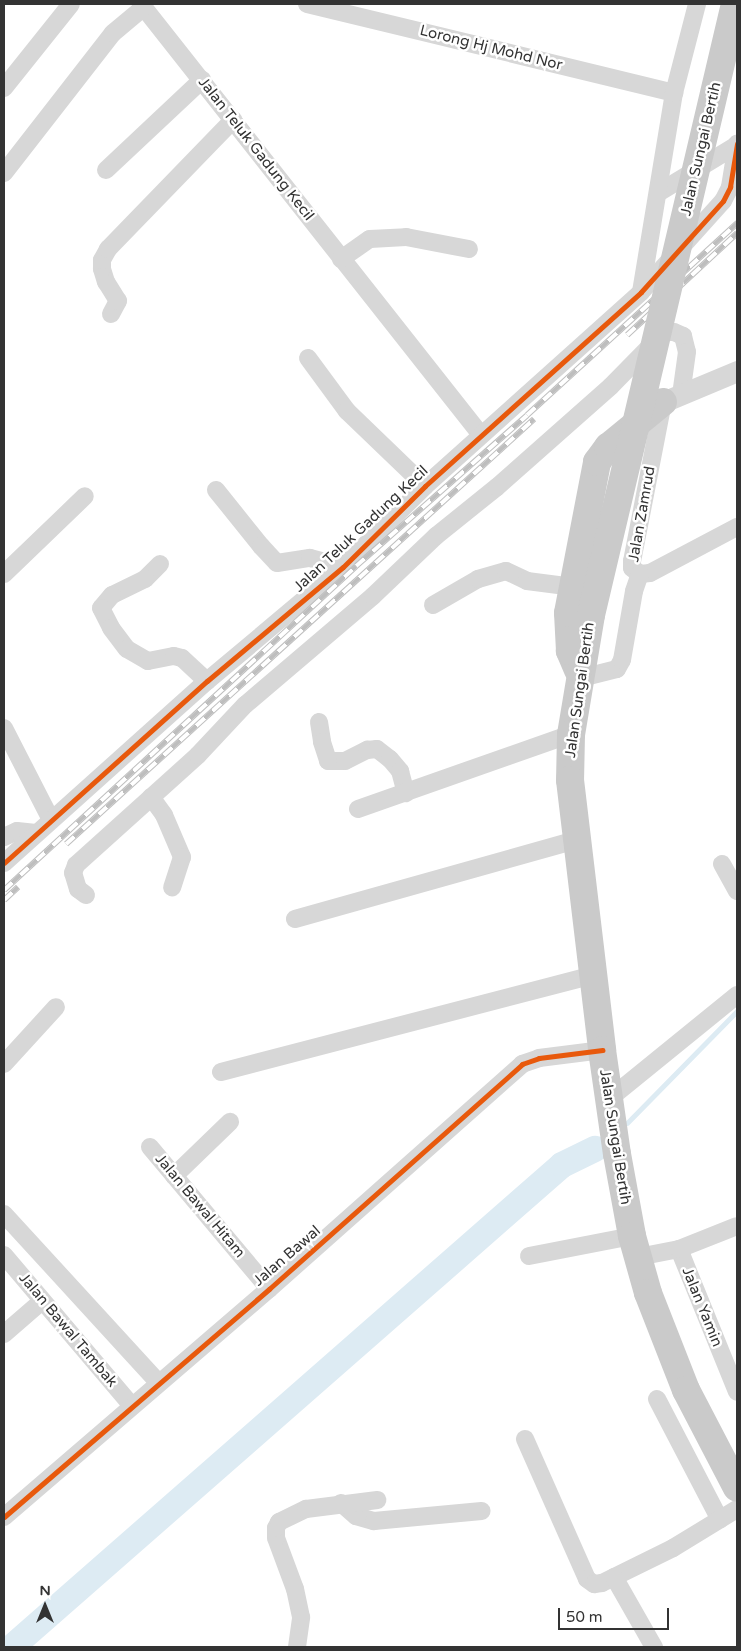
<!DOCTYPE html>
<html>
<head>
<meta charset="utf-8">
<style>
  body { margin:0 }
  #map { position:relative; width:741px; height:1651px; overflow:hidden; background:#fff; font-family:"Varela Round",sans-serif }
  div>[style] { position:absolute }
  .stream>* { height:4.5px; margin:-2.25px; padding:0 2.25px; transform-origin:2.25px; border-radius:2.25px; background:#ddebf3 }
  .river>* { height:26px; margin:-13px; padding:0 13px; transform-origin:13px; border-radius:13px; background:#ddebf3 }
  .minor>* { height:18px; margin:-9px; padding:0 9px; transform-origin:9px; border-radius:9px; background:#d7d7d7 }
  .tertiary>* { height:21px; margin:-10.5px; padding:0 10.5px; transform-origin:10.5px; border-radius:10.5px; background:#d7d7d7 }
  .primary>* { height:28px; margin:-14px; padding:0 14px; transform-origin:14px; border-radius:14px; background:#cacaca }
  .rail>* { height:5.5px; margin-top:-2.75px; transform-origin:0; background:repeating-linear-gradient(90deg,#fff 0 11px,#bebebe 0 22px); box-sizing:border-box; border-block:1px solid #bebebe }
  .primary-bridge>* { height:28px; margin:-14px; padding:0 14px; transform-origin:14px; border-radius:14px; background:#cacaca }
  .cycleway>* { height:5px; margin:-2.5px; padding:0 2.5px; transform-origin:2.5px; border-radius:2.5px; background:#e8590c }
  span { translate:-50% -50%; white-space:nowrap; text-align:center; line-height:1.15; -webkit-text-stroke:5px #fff; paint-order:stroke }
  .street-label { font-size:15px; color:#333 }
  .frame { position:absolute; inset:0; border:5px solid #333; pointer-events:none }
  .north { position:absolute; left:20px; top:1581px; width:50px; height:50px; -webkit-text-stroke:4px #fff; paint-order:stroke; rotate:0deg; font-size:14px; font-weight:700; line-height:20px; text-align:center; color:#333 }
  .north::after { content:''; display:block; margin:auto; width:18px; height:22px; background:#333; clip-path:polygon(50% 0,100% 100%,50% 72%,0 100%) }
  .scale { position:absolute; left:558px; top:1608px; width:111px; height:22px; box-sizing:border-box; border:2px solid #333; border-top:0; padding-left:6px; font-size:15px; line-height:18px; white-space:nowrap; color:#333; -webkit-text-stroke:4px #fff; paint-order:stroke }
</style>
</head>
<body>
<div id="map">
  <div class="stream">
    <i style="left:627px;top:1123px;width:157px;rotate:-45.5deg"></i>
  </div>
  <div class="river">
    <i style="left:12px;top:1647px;width:731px;rotate:-41.23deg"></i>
    <i style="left:562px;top:1165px;width:37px;rotate:-26deg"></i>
  </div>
  <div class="minor">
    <i style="left:141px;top:4px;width:549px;rotate:51.73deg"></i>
    <i style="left:307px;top:4px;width:378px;rotate:13.6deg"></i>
    <i style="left:4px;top:88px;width:107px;rotate:-51.4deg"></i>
    <i style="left:106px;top:170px;width:132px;rotate:-43.2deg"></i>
    <i style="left:4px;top:173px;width:177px;rotate:-52.1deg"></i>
    <i style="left:113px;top:33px;width:40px;rotate:-40deg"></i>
    <i style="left:658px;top:193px;width:92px;rotate:-31.3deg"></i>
    <i style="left:341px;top:259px;width:35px;rotate:-35deg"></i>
    <i style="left:370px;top:239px;width:36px;rotate:-3deg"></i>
    <i style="left:406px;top:237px;width:64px;rotate:10.8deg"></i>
    <i style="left:641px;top:292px;width:202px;rotate:-80.6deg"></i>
    <i style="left:674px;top:93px;width:92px;rotate:-75.5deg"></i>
    <i style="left:111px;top:314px;width:15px;rotate:-62deg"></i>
    <i style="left:118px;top:301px;width:22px;rotate:-122deg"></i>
    <i style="left:106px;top:282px;width:14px;rotate:-107deg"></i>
    <i style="left:102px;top:269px;width:9px;rotate:-90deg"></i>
    <i style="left:102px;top:260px;width:13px;rotate:-61deg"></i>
    <i style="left:108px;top:249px;width:180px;rotate:-45.9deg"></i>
    <i style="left:308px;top:358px;width:66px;rotate:53.7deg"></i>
    <i style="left:347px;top:411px;width:108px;rotate:43.9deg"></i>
    <i style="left:663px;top:402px;width:162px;rotate:101deg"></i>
    <i style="left:632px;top:561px;width:7px;rotate:90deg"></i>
    <i style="left:632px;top:568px;width:10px;rotate:37deg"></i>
    <i style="left:640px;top:574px;width:10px;rotate:-6deg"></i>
    <i style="left:650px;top:573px;width:98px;rotate:-27.9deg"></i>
    <i style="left:216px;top:490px;width:72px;rotate:51.2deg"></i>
    <i style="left:261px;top:546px;width:23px;rotate:47deg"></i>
    <i style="left:277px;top:563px;width:33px;rotate:-9deg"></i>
    <i style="left:310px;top:558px;width:34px;rotate:15deg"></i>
    <i style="left:160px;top:564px;width:21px;rotate:135deg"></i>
    <i style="left:145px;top:579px;width:37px;rotate:154deg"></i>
    <i style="left:112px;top:595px;width:17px;rotate:130deg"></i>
    <i style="left:101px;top:608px;width:22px;rotate:63deg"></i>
    <i style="left:111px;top:628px;width:26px;rotate:53deg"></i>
    <i style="left:127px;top:649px;width:24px;rotate:30deg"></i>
    <i style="left:148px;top:661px;width:26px;rotate:-11deg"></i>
    <i style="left:174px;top:656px;width:8px;rotate:14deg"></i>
    <i style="left:182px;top:658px;width:34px;rotate:43deg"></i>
    <i style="left:4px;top:574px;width:112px;rotate:-43.9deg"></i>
    <i style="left:433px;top:605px;width:52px;rotate:-30deg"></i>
    <i style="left:478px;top:579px;width:29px;rotate:-16deg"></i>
    <i style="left:506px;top:571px;width:23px;rotate:25deg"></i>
    <i style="left:527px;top:581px;width:47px;rotate:7.3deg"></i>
    <i style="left:581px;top:678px;width:37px;rotate:-14deg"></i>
    <i style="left:617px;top:669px;width:10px;rotate:-61deg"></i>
    <i style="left:622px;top:660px;width:70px;rotate:-80.1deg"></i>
    <i style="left:634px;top:591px;width:18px;rotate:-71deg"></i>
    <i style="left:319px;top:722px;width:20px;rotate:81deg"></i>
    <i style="left:322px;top:742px;width:20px;rotate:72deg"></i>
    <i style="left:328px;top:761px;width:17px"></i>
    <i style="left:345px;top:761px;width:25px;rotate:-27deg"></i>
    <i style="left:367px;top:750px;width:10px;rotate:-6deg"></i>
    <i style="left:377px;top:749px;width:16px;rotate:38deg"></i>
    <i style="left:390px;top:759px;width:16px;rotate:50deg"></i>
    <i style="left:400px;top:771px;width:23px;rotate:75deg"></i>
    <i style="left:4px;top:728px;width:103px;rotate:62.9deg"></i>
    <i style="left:151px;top:797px;width:22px;rotate:54deg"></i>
    <i style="left:164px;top:815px;width:46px;rotate:66.8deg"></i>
    <i style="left:182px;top:857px;width:32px;rotate:108deg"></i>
    <i style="left:358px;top:809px;width:226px;rotate:-19.4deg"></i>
    <i style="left:4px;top:837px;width:14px;rotate:-25deg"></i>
    <i style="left:17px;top:831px;width:19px;rotate:6deg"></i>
    <i style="left:4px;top:863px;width:273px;rotate:-41.9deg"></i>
    <i style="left:207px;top:681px;width:177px;rotate:-40deg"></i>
    <i style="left:343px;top:567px;width:115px;rotate:-44.6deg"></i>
    <i style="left:425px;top:486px;width:290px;rotate:-41.9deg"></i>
    <i style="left:641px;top:292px;width:122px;rotate:-48deg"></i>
    <i style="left:723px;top:201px;width:16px;rotate:-63deg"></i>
    <i style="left:730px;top:187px;width:44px;rotate:-80.8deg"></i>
    <i style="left:722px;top:864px;width:31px;rotate:61deg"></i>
    <i style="left:86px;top:895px;width:10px;rotate:-143deg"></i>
    <i style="left:78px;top:889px;width:17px;rotate:-107deg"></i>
    <i style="left:73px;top:873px;width:9px;rotate:-69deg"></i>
    <i style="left:76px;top:865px;width:164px;rotate:-42deg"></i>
    <i style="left:198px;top:755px;width:69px;rotate:-46.8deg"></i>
    <i style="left:245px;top:705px;width:168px;rotate:-40.4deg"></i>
    <i style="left:373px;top:596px;width:87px;rotate:-43.6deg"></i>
    <i style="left:436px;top:536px;width:78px;rotate:-38.8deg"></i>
    <i style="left:497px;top:487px;width:152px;rotate:-41.5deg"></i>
    <i style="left:611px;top:386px;width:76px;rotate:-45.5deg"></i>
    <i style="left:664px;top:332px;width:10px"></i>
    <i style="left:674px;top:332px;width:10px;rotate:24deg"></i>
    <i style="left:683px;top:336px;width:16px;rotate:76deg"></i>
    <i style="left:687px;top:352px;width:43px;rotate:97.9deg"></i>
    <i style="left:295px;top:919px;width:292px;rotate:-15.7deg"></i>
    <i style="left:4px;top:1064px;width:77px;rotate:-47.6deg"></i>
    <i style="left:221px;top:1072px;width:384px;rotate:-14.6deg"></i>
    <i style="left:609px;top:1099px;width:165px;rotate:-39.1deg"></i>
    <i style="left:150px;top:1147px;width:185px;rotate:50deg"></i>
    <i style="left:174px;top:1176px;width:78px;rotate:-44deg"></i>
    <i style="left:4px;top:1214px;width:229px;rotate:47.5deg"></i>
    <i style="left:679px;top:1249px;width:154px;rotate:67.9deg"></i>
    <i style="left:4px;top:1255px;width:198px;rotate:49.7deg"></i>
    <i style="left:529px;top:1256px;width:105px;rotate:-11deg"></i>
    <i style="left:638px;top:1257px;width:42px;rotate:-11deg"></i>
    <i style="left:679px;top:1249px;width:62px;rotate:-21.6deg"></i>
    <i style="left:4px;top:1334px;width:50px;rotate:-41deg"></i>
    <i style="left:657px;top:1399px;width:136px;rotate:62.5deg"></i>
    <i style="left:525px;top:1439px;width:153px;rotate:66.1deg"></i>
    <i style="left:587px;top:1579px;width:9px;rotate:36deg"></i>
    <i style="left:594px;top:1584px;width:8px;rotate:-7deg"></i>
    <i style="left:602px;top:1583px;width:79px;rotate:-26.2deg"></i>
    <i style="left:673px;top:1548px;width:75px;rotate:-31.4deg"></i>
    <i style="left:341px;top:1503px;width:20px;rotate:41deg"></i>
    <i style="left:356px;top:1516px;width:19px;rotate:16deg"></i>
    <i style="left:374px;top:1521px;width:108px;rotate:-5.3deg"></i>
    <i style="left:4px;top:1517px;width:350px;rotate:-40.7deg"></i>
    <i style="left:269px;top:1289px;width:339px;rotate:-41.6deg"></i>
    <i style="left:522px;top:1064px;width:18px;rotate:-19deg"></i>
    <i style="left:539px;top:1058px;width:64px;rotate:-7.2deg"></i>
    <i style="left:614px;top:1577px;width:81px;rotate:60.3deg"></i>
    <i style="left:297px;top:1647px;width:30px;rotate:-82deg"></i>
    <i style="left:301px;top:1617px;width:29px;rotate:-102deg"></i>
    <i style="left:295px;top:1589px;width:54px;rotate:-110.4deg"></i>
    <i style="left:276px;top:1538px;width:10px;rotate:-90deg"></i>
    <i style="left:276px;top:1528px;width:7px;rotate:-63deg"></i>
    <i style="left:279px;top:1522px;width:30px;rotate:-26deg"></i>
    <i style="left:306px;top:1509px;width:72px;rotate:-7.2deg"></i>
  </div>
  <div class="tertiary">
    <i style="left:663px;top:402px;width:80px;rotate:-22.7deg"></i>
  </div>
  <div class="primary">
    <i style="left:591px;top:615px;width:121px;rotate:99.5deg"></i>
    <i style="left:571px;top:734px;width:46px;rotate:91.2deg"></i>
    <i style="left:570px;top:780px;width:272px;rotate:83.2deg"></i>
    <i style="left:602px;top:1050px;width:105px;rotate:81.8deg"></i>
    <i style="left:617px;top:1154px;width:83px;rotate:79.6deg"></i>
    <i style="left:632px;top:1236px;width:59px;rotate:74.3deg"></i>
    <i style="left:648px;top:1293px;width:104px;rotate:68.6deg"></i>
    <i style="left:686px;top:1390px;width:110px;rotate:62.5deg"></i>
    <i style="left:578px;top:670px;width:21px;rotate:-113deg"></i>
    <i style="left:570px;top:651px;width:38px;rotate:-93deg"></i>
    <i style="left:568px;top:613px;width:154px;rotate:-79.1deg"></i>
    <i style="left:597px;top:462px;width:19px;rotate:-54deg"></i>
    <i style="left:608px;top:447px;width:71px;rotate:-39.3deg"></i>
  </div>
  <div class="rail">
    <i style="left:627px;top:335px;width:150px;rotate:-42.8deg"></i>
    <i style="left:66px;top:844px;width:632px;rotate:-42.24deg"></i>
    <i style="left:4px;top:890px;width:478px;rotate:-42.6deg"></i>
    <i style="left:356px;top:566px;width:228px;rotate:-41.4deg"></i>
    <i style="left:527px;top:415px;width:285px;rotate:-42.4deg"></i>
    <i style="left:4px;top:900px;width:19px;rotate:-43deg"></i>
  </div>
  <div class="primary-bridge">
    <i style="left:591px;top:615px;width:628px;rotate:-76.74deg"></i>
  </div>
  <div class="cycleway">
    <i style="left:4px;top:863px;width:273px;rotate:-41.9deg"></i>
    <i style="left:207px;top:681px;width:177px;rotate:-40deg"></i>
    <i style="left:343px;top:567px;width:115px;rotate:-44.6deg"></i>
    <i style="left:425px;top:486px;width:290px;rotate:-41.9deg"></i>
    <i style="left:641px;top:292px;width:122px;rotate:-48deg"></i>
    <i style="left:723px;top:201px;width:16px;rotate:-63deg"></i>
    <i style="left:730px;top:187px;width:44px;rotate:-80.8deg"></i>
    <i style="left:4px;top:1517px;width:350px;rotate:-40.7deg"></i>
    <i style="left:269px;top:1289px;width:339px;rotate:-41.6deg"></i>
    <i style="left:522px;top:1064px;width:18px;rotate:-19deg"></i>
    <i style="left:539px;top:1058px;width:64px;rotate:-7.2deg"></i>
  </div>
  <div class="street-label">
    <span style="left:491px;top:48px;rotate:14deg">Lorong Hj Mohd Nor</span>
    <span style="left:256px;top:149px;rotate:52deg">Jalan Teluk Gadung Kecil</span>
    <span style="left:701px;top:149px;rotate:-77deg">Jalan Sungai Bertih</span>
    <span style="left:642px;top:514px;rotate:-80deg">Jalan Zamrud</span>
    <span style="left:361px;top:529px;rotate:-43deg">Jalan Teluk Gadung Kecil</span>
    <span style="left:580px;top:690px;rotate:-82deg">Jalan Sungai Bertih</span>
    <span style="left:615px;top:1137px;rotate:81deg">Jalan Sungai Bertih</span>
    <span style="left:200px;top:1206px;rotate:50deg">Jalan Bawal Hitam</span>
    <span style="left:287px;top:1256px;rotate:-41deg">Jalan Bawal</span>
    <span style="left:702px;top:1307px;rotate:68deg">Jalan Yamin</span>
    <span style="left:68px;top:1330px;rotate:50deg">Jalan Bawal Tambak</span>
  </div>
  <div class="frame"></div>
  <div class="north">N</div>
  <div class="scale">50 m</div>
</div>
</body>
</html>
